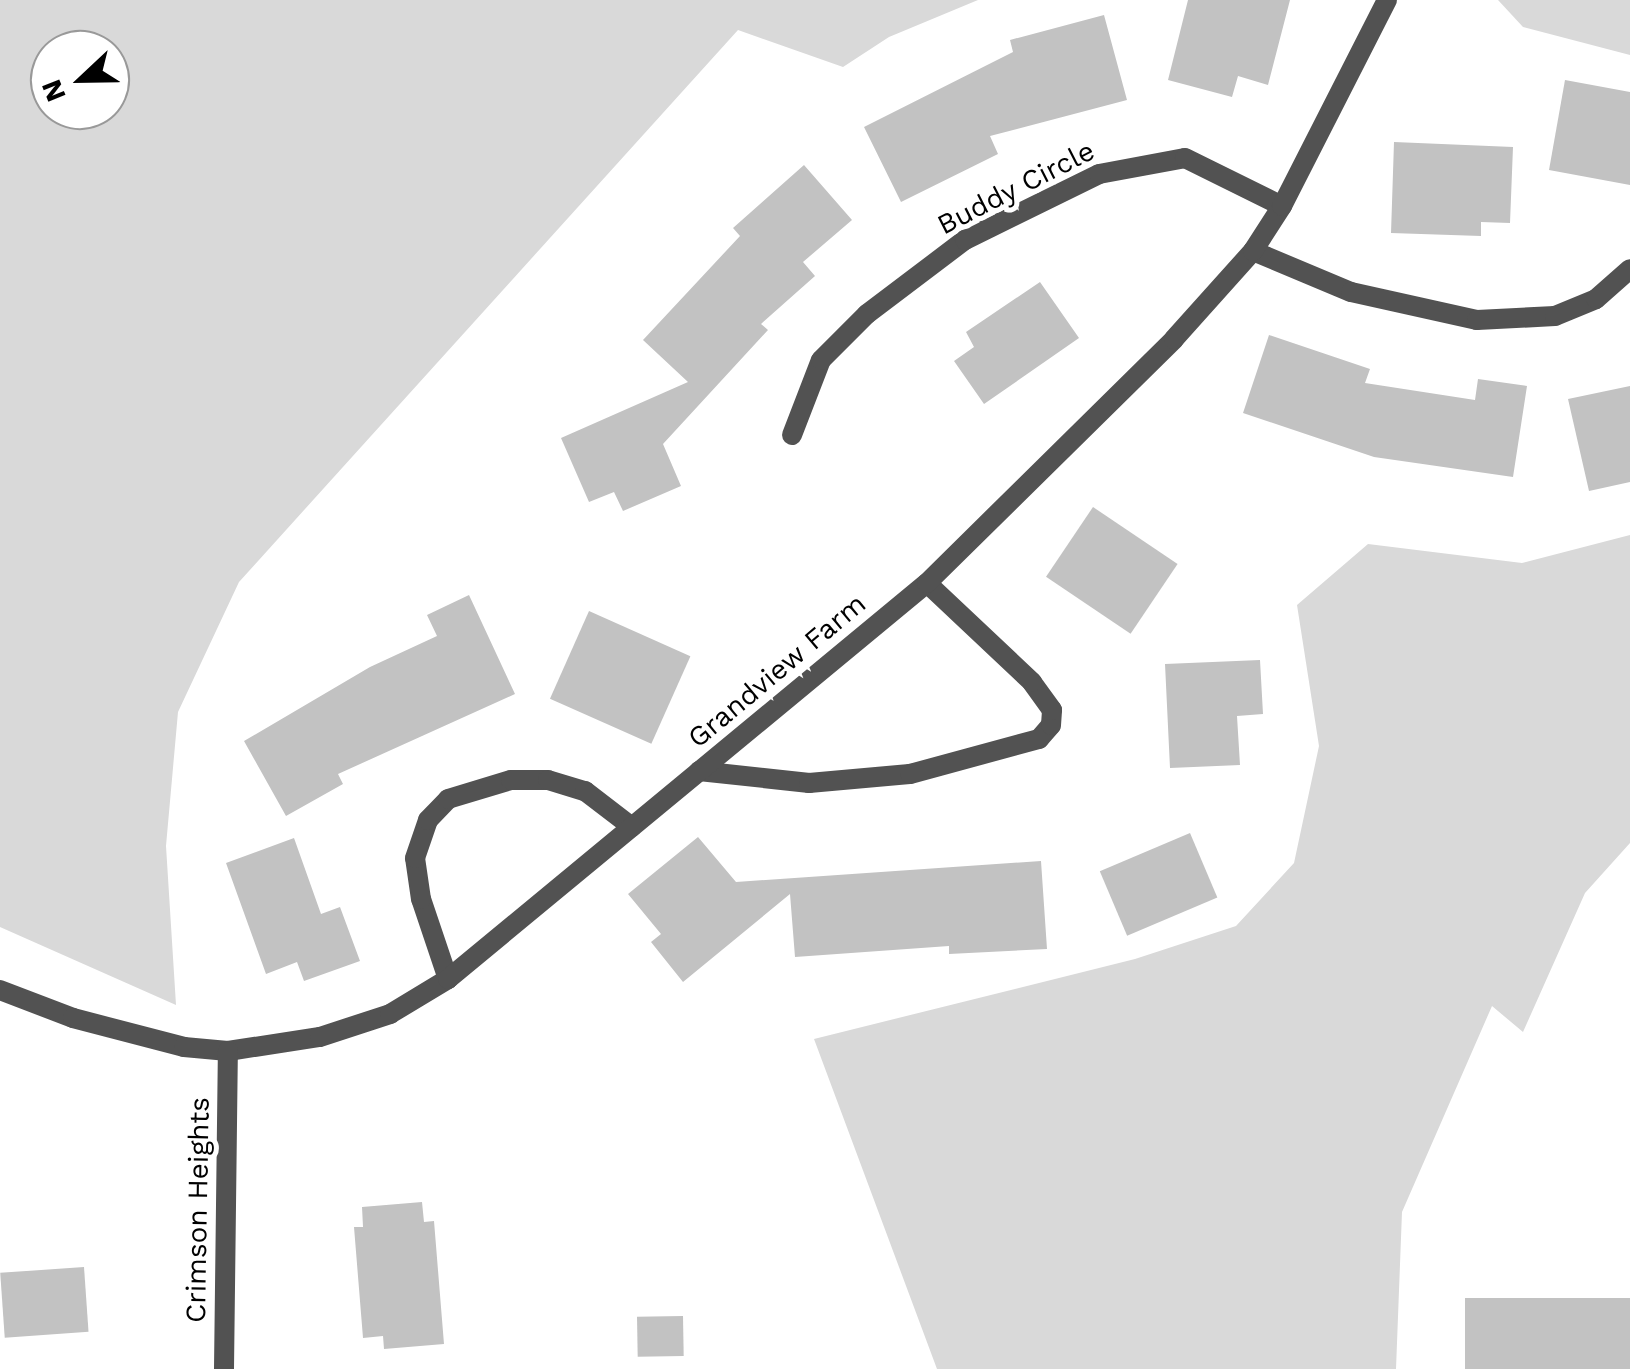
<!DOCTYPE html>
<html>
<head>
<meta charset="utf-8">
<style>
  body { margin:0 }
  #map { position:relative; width:1630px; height:1369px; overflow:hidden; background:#fff; font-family:"Work Sans",sans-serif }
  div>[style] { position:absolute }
  .green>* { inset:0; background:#d9d9d9 }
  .building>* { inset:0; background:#c2c2c2; transform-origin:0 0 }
  .minor>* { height:20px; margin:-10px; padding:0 10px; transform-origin:10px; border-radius:10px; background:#525252 }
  span { translate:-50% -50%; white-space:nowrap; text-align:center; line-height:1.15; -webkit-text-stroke:10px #fff; paint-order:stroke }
  .street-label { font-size:28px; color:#000 }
  .north { position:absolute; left:30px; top:30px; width:100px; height:100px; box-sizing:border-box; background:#fff; border:2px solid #999; border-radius:50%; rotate:248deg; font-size:28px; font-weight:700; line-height:40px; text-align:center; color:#000 }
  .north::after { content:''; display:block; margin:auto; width:35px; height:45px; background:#000; clip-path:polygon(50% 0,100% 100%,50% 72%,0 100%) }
</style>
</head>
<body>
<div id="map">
  <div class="green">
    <i style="clip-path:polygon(evenodd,0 0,978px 0,889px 37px,843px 67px,738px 30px,239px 582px,178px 712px,166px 846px,176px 1005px,0 927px,0 0,50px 50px,110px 50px,110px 110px,50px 110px,50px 50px)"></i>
    <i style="clip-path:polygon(1498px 0,1630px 0,1630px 55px,1523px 27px)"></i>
    <i style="clip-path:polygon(1630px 535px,1630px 843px,1585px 893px,1523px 1032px,1492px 1006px,1402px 1212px,1396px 1369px,937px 1369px,814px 1039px,1135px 959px,1236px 926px,1294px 863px,1319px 746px,1297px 605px,1368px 544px,1522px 563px)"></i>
  </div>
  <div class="building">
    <i style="clip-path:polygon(1188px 0,1290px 0,1268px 85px,1238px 76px,1232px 97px,1168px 80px)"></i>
    <i style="clip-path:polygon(1104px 15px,1127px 100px,990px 136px,998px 154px,901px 202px,864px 127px,1013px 52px,1010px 40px)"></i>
    <i style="clip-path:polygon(1565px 80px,1630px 92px,1630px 185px,1549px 170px)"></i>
    <i style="clip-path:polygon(1394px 142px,1513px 147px,1510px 223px,1481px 222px,1481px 236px,1391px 233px)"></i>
    <i style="clip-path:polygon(804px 165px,852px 220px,803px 262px,815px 276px,761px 324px,768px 330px,663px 444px,681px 486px,623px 511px,614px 492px,589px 502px,561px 438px,688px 382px,643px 340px,740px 236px,733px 228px)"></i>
    <i style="clip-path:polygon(1040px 282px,1079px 338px,984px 404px,954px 361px,974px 347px,966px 332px)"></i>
    <i style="clip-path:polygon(1269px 335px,1370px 369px,1365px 383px,1475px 400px,1478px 379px,1527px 386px,1513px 477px,1374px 457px,1243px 413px)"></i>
    <i style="clip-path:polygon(1630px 386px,1630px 482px,1589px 491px,1568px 399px)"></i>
    <i style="left:1093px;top:507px;width:102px;height:84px;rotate:34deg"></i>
    <i style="clip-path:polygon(469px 595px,515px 694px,338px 774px,343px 784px,286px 816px,244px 741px,370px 667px,437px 636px,427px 615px)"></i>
    <i style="left:589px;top:611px;width:111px;height:96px;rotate:24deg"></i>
    <i style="clip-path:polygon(1260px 660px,1263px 714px,1237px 716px,1240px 765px,1170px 768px,1165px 664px)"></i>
    <i style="left:1190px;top:833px;width:70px;height:98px;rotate:67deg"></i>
    <i style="clip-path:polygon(698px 837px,736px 882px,1041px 861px,1047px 949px,949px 954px,949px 946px,795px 957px,790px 894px,683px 982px,651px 942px,661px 934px,628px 894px)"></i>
    <i style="clip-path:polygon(294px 838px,321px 914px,340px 907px,360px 961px,304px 981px,297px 962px,266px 974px,226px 863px)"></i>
    <i style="clip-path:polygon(422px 1202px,424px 1222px,434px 1221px,444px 1344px,384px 1349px,383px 1336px,363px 1338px,354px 1227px,363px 1227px,362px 1207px)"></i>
    <i style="left:84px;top:1267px;width:65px;height:84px;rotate:86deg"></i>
    <i style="left:1630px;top:1298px;width:71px;height:165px;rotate:90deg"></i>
    <i style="left:683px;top:1316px;width:40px;height:46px;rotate:89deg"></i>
  </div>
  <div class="minor">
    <i style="left:1253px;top:251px;width:106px;rotate:22.7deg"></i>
    <i style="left:1351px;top:292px;width:129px;rotate:12.5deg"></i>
    <i style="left:1477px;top:320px;width:78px;rotate:-2.9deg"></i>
    <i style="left:1555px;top:316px;width:44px;rotate:-22.5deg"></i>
    <i style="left:1596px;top:299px;width:45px;rotate:-41.4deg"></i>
    <i style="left:792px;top:435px;width:80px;rotate:-68.9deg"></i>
    <i style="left:821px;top:360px;width:65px;rotate:-45deg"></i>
    <i style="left:867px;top:314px;width:123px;rotate:-37.1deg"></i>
    <i style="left:965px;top:240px;width:149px;rotate:-26.2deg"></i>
    <i style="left:1099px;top:174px;width:87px;rotate:-10.5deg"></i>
    <i style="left:1185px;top:158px;width:108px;rotate:26.3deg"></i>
    <i style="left:699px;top:771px;width:111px;rotate:6.2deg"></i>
    <i style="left:809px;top:783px;width:101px;rotate:-5.1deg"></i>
    <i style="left:910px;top:774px;width:134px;rotate:-15.2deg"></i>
    <i style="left:1039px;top:739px;width:18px;rotate:-49deg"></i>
    <i style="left:1051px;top:725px;width:15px;rotate:-86deg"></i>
    <i style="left:1052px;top:710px;width:34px;rotate:-126deg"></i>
    <i style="left:1032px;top:682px;width:144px;rotate:-136.7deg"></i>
    <i style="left:448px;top:979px;width:84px;rotate:-108.6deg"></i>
    <i style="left:421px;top:899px;width:41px;rotate:-98.3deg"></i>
    <i style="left:415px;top:858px;width:40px;rotate:-71.1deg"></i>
    <i style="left:428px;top:820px;width:29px;rotate:-46deg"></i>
    <i style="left:448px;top:799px;width:66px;rotate:-16.8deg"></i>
    <i style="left:511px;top:780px;width:37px"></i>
    <i style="left:548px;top:780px;width:39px;rotate:17deg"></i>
    <i style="left:585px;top:791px;width:59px;rotate:37.5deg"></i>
    <i style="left:0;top:990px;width:78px;rotate:21deg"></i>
    <i style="left:73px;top:1018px;width:115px;rotate:14.6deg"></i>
    <i style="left:184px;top:1047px;width:44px;rotate:5.2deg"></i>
    <i style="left:228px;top:1051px;width:93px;rotate:-8.7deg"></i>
    <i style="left:320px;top:1037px;width:74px;rotate:-18.2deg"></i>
    <i style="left:390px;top:1014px;width:68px;rotate:-31.1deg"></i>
    <i style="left:448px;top:979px;width:621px;rotate:-39.58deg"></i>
    <i style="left:927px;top:583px;width:347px;rotate:-44.6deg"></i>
    <i style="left:1174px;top:339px;width:118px;rotate:-48.1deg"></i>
    <i style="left:1253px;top:251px;width:54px;rotate:-57.2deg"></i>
    <i style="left:1282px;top:206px;width:231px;rotate:-63deg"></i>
    <i style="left:224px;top:1369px;width:318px;rotate:-89.3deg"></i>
  </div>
  <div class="street-label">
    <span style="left:1016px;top:188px;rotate:-27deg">Buddy Circle</span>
    <span style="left:777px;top:671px;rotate:-40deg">Grandview Farm</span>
    <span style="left:198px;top:1210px;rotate:-89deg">Crimson Heights</span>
  </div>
  <div class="north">N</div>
</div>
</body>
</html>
